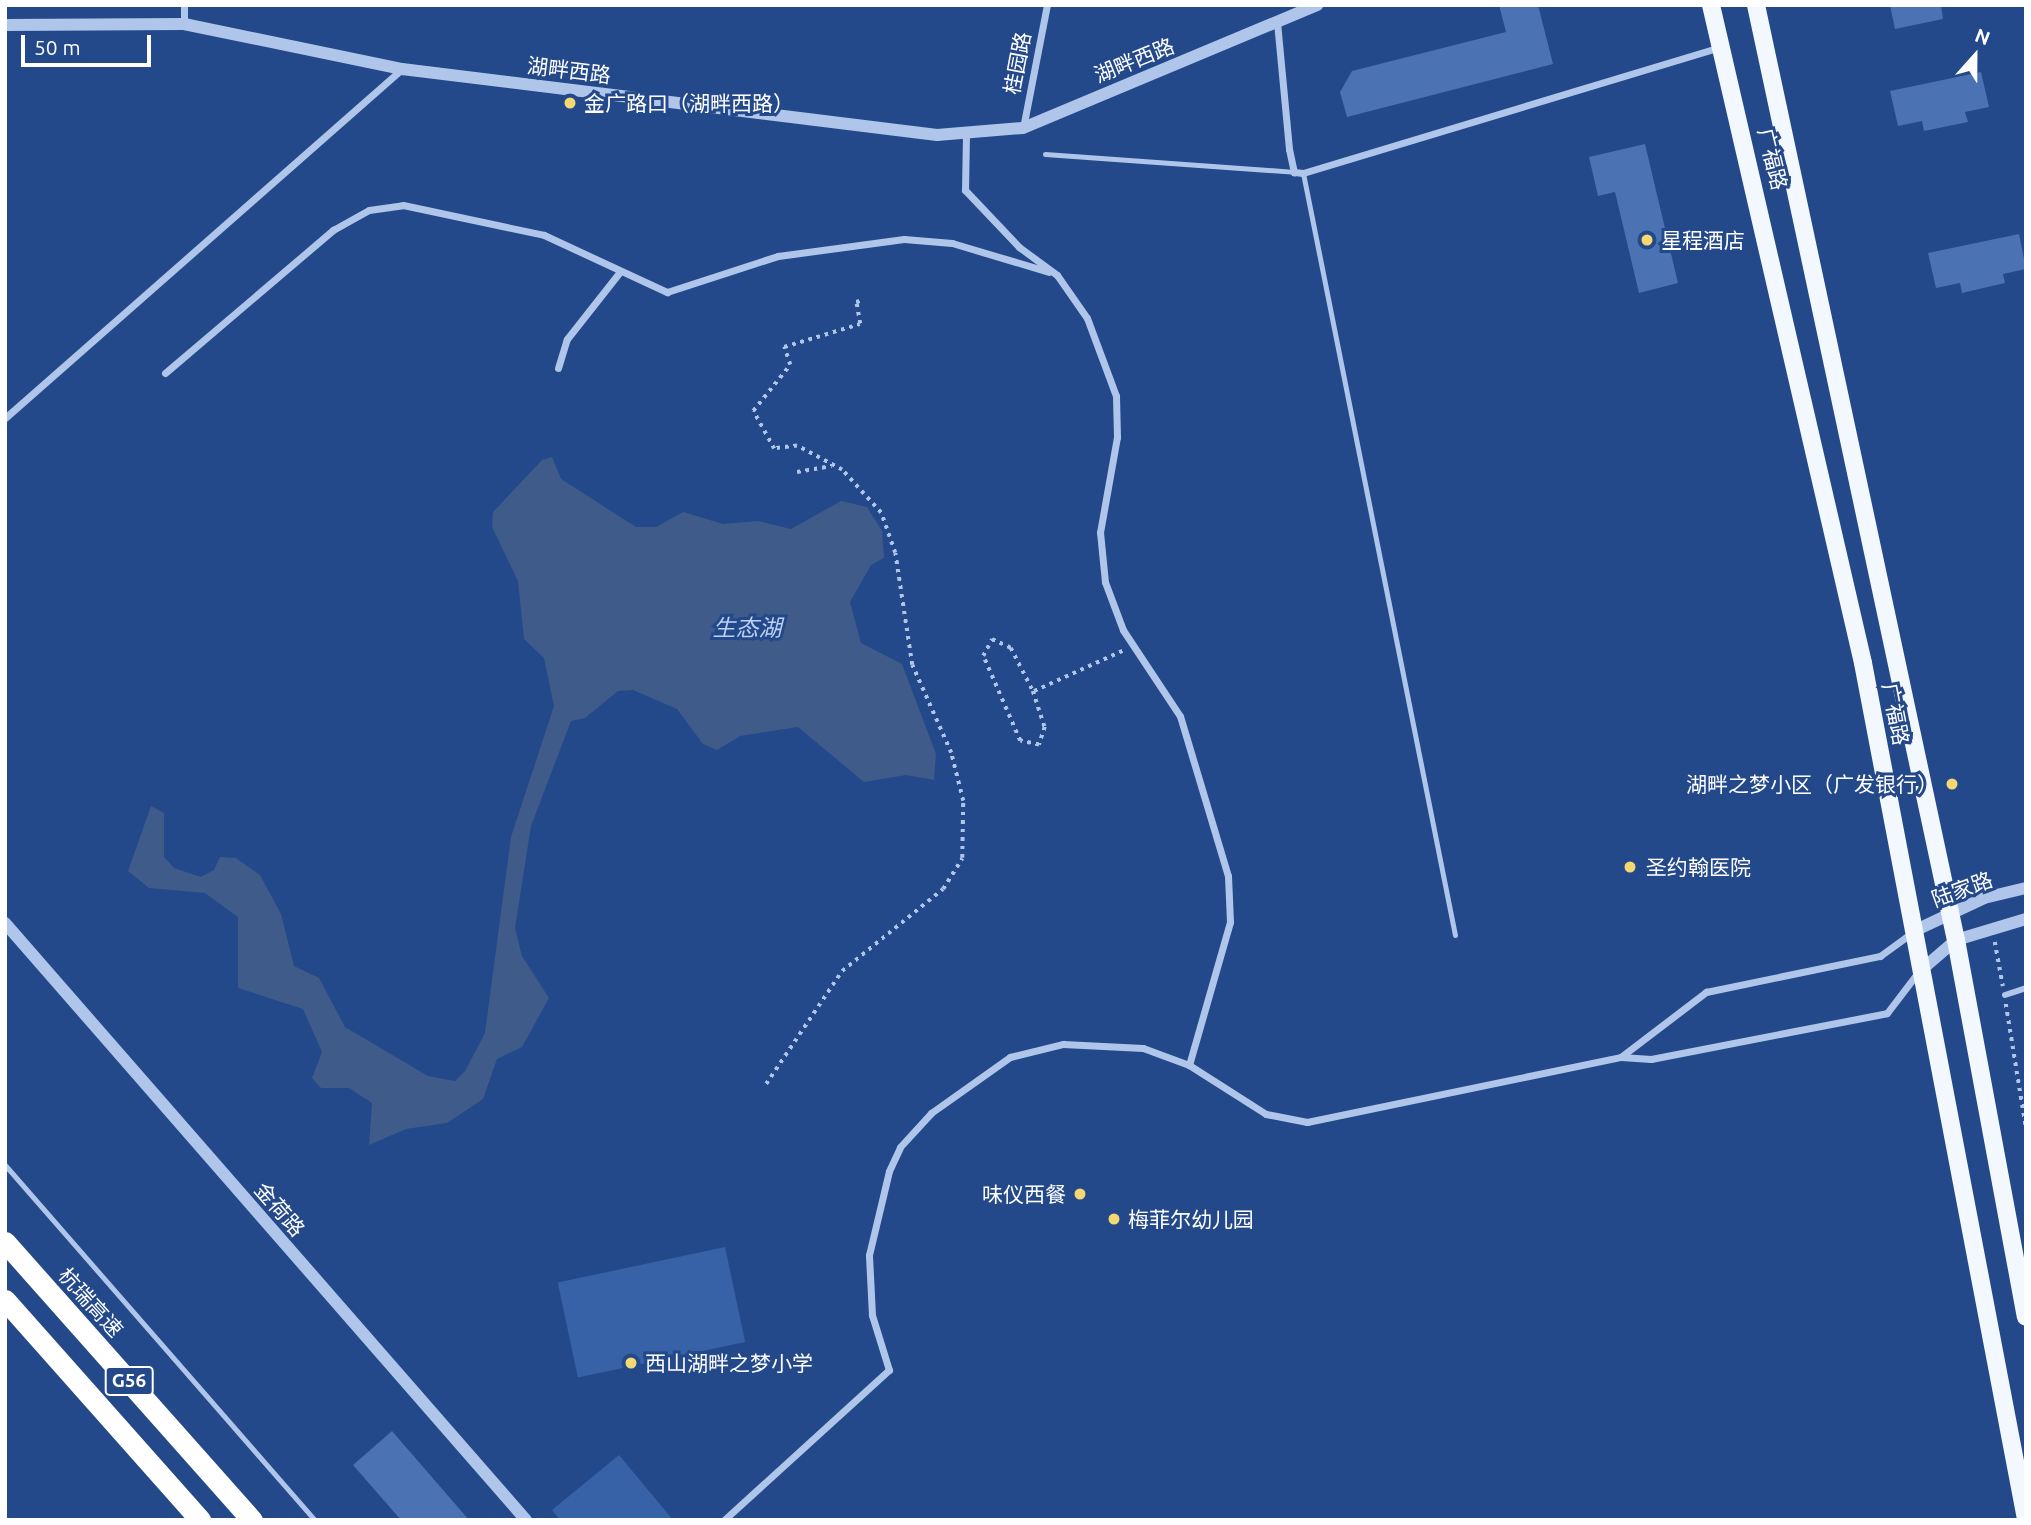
<!DOCTYPE html>
<html>
<head>
<meta charset="utf-8">
<style>
  body { margin:0 }
  #map { position:relative; width:2031px; height:1525px; overflow:hidden; background:#23498a; font-family:Ubuntu,"Noto Sans SC",sans-serif }
  div>[style] { position:absolute }
  .green>* { inset:0; background:#3762a7; transform-origin:0 0 }
  .water>* { inset:0; background:#3f5b8a }
  .building>* { inset:0; background:#4b72b2 }
  .path>* { height:3.5px; margin-top:-1.75px; transform-origin:0; background:repeating-linear-gradient(90deg,#afc6ea 0 3.5px,transparent 0 8.5px) }
  .service>* { height:5px; margin:-2.5px; padding:0 2.5px; transform-origin:2.5px; border-radius:2.5px; background:#afc6ea }
  .pedestrian>* { height:6px; margin:-3px; padding:0 3px; transform-origin:3px; border-radius:3px; background:#afc6ea }
  .minor>* { height:7px; margin:-3.5px; padding:0 3.5px; transform-origin:3.5px; border-radius:3.5px; background:#afc6ea }
  .tertiary>* { height:12px; margin:-6px; padding:0 6px; transform-origin:6px; border-radius:6px; background:#afc6ea }
  .primary>* { height:18px; margin:-9px; padding:0 9px; transform-origin:9px; border-radius:9px; background:#f3f7fe }
  .motorway>* { height:21px; margin:-10.5px; padding:0 10.5px; transform-origin:10.5px; border-radius:10.5px; background:#fff }
  .dots>* { width:19px; height:19px; translate:-50% -50%; box-sizing:border-box; border:4px solid #23498a; border-radius:50% }
  span { translate:-50% -50%; white-space:nowrap; text-align:center; line-height:1.15; -webkit-text-stroke:6px #23498a; paint-order:stroke }
  .shield-label span { padding:2px 5px; background:#23498a; border:2px solid; border-radius:5px; -webkit-text-stroke-width:0 }
  .shield-label { font-size:19px; color:#fff; font-weight:700 }
  .street-label { font-size:21px; color:#fff }
  .poi-label { font-size:21px; color:#fff }
  .left { translate:0 -50%; text-align:left }
  .right { translate:-100% -50%; text-align:right }
  .water-label { font-size:23px; color:#bbd0f2; font-style:italic }
  .frame { position:absolute; inset:0; border:7px solid #fff; pointer-events:none }
  .north { position:absolute; left:1940px; top:21px; width:70px; height:70px; -webkit-text-stroke:5px #23498a; paint-order:stroke; rotate:21deg; font-size:19px; font-weight:700; line-height:28px; text-align:center; color:#fff }
  .north::after { content:''; display:block; margin:auto; width:24px; height:32px; background:#fff; clip-path:polygon(50% 0,100% 100%,50% 72%,0 100%) }
  .scale { position:absolute; left:21px; top:35px; width:130px; height:32px; box-sizing:border-box; border:4px solid #fff; border-top:0; padding-left:9px; font-size:21px; line-height:24px; white-space:nowrap; color:#fff; -webkit-text-stroke:5px #23498a; paint-order:stroke }
</style>
</head>
<body>
<div id="map">
  <div class="green">
    <i style="left:725px;top:1247px;width:97px;height:171px;rotate:78deg"></i>
    <i style="clip-path:polygon(619px 1455px,673px 1520px,560px 1520px,552px 1510px)"></i>
  </div>
  <div class="water">
    <i style="clip-path:polygon(552px 457px,561px 479px,636px 527px,656px 527px,683px 512px,723px 524px,758px 521px,791px 529px,841px 501px,867px 507px,882px 531px,884px 558px,871px 565px,850px 602px,861px 643px,902px 664px,936px 754px,934px 780px,906px 775px,864px 782px,798px 727px,740px 736px,717px 750px,703px 744px,677px 709px,633px 690px,618px 691px,585px 718px,571px 721px,531px 826px,515px 928px,522px 956px,549px 998px,522px 1047px,497px 1059px,483px 1099px,447px 1123px,406px 1129px,369px 1145px,372px 1103px,349px 1088px,321px 1088px,312px 1078px,322px 1052px,303px 1009px,238px 988px,238px 917px,205px 893px,149px 888px,128px 871px,151px 806px,164px 813px,164px 857px,174px 868px,201px 877px,214px 870px,220px 857px,236px 858px,260px 875px,281px 914px,294px 966px,319px 978px,345px 1027px,428px 1076px,455px 1081px,465px 1071px,485px 1033px,511px 837px,554px 706px,544px 658px,524px 639px,518px 581px,492px 527px,493px 512px,542px 460px)"></i>
  </div>
  <div class="building">
    <i style="clip-path:polygon(1499px 5px,1538px 5px,1553px 64px,1347px 117px,1340px 92px,1352px 71px,1506px 32px)"></i>
    <i style="clip-path:polygon(1890px 5px,1941px 5px,1943px 19px,1895px 29px)"></i>
    <i style="clip-path:polygon(1981px 72px,1989px 107px,1965px 112px,1968px 122px,1924px 131px,1922px 121px,1898px 126px,1890px 91px)"></i>
    <i style="clip-path:polygon(1645px 144px,1678px 283px,1639px 293px,1615px 192px,1598px 196px,1589px 157px)"></i>
    <i style="clip-path:polygon(2019px 234px,2026px 269px,2003px 274px,2005px 283px,1962px 293px,1960px 283px,1936px 288px,1928px 253px)"></i>
    <i style="clip-path:polygon(392px 1431px,469px 1520px,401px 1520px,353px 1465px)"></i>
  </div>
  <div class="path">
    <i style="left:797px;top:472px;width:35px;rotate:-10deg"></i>
    <i style="left:992px;top:639px;width:21px;rotate:25deg"></i>
    <i style="left:1011px;top:648px;width:48px;rotate:62.9deg"></i>
    <i style="left:1033px;top:691px;width:38px;rotate:72deg"></i>
    <i style="left:1045px;top:727px;width:19px;rotate:108deg"></i>
    <i style="left:1039px;top:745px;width:19px;rotate:-168deg"></i>
    <i style="left:1020px;top:741px;width:93px;rotate:-113.5deg"></i>
    <i style="left:983px;top:656px;width:19px;rotate:-62deg"></i>
    <i style="left:1034px;top:691px;width:97px;rotate:-24.4deg"></i>
    <i style="left:1995px;top:942px;width:45px;rotate:79.7deg"></i>
    <i style="left:2006px;top:1004px;width:125px;rotate:80.8deg"></i>
    <i style="left:766px;top:1084px;width:136px;rotate:-56.1deg"></i>
    <i style="left:842px;top:971px;width:130px;rotate:-39.1deg"></i>
    <i style="left:943px;top:889px;width:36px;rotate:-58deg"></i>
    <i style="left:962px;top:858px;width:57px;rotate:-89deg"></i>
    <i style="left:963px;top:801px;width:49px;rotate:-104deg"></i>
    <i style="left:951px;top:753px;width:96px;rotate:-113.9deg"></i>
    <i style="left:912px;top:665px;width:113px;rotate:-98.6deg"></i>
    <i style="left:895px;top:553px;width:42px;rotate:-109.3deg"></i>
    <i style="left:881px;top:513px;width:58px;rotate:-132.2deg"></i>
    <i style="left:842px;top:470px;width:51px;rotate:-151.9deg"></i>
    <i style="left:797px;top:446px;width:23px;rotate:173deg"></i>
    <i style="left:774px;top:449px;width:43px;rotate:-118.9deg"></i>
    <i style="left:753px;top:411px;width:59px;rotate:-51.2deg"></i>
    <i style="left:790px;top:365px;width:19px;rotate:-108deg"></i>
    <i style="left:784px;top:347px;width:79px;rotate:-16.8deg"></i>
    <i style="left:860px;top:324px;width:22px;rotate:-100deg"></i>
    <i style="left:856px;top:302px;width:8px;rotate:-14deg"></i>
  </div>
  <div class="service">
    <i style="left:1045px;top:154px;width:250px;rotate:4.1deg"></i>
    <i style="left:1303px;top:173px;width:777px;rotate:78.72deg"></i>
    <i style="left:5px;top:1165px;width:471px;rotate:48.9deg"></i>
  </div>
  <div class="pedestrian">
    <i style="left:2005px;top:995px;width:22px;rotate:-18deg"></i>
  </div>
  <div class="minor">
    <i style="left:1277px;top:22px;width:128px;rotate:84.6deg"></i>
    <i style="left:1289px;top:149px;width:24px;rotate:78deg"></i>
    <i style="left:1294px;top:172px;width:9px;rotate:6deg"></i>
    <i style="left:1303px;top:173px;width:436px;rotate:-16.8deg"></i>
    <i style="left:184px;top:24px;width:19px;rotate:-90deg"></i>
    <i style="left:1023px;top:128px;width:125px;rotate:-79deg"></i>
    <i style="left:966px;top:134px;width:56px;rotate:91deg"></i>
    <i style="left:965px;top:190px;width:79px;rotate:46.5deg"></i>
    <i style="left:1019px;top:247px;width:47px;rotate:36.4deg"></i>
    <i style="left:1057px;top:275px;width:52px;rotate:55.1deg"></i>
    <i style="left:1087px;top:318px;width:83px;rotate:69.6deg"></i>
    <i style="left:1116px;top:396px;width:41px;rotate:88.6deg"></i>
    <i style="left:1117px;top:437px;width:97px;rotate:100.1deg"></i>
    <i style="left:1100px;top:532px;width:50px;rotate:84.3deg"></i>
    <i style="left:1105px;top:582px;width:51px;rotate:69.4deg"></i>
    <i style="left:1123px;top:630px;width:103px;rotate:56.5deg"></i>
    <i style="left:1180px;top:716px;width:167px;rotate:73.3deg"></i>
    <i style="left:1228px;top:876px;width:46px;rotate:87.5deg"></i>
    <i style="left:1230px;top:922px;width:149px;rotate:106deg"></i>
    <i style="left:558px;top:368px;width:30px;rotate:-73deg"></i>
    <i style="left:567px;top:339px;width:84px;rotate:-51.8deg"></i>
    <i style="left:165px;top:373px;width:221px;rotate:-40.4deg"></i>
    <i style="left:333px;top:230px;width:41px;rotate:-29.1deg"></i>
    <i style="left:369px;top:210px;width:34px;rotate:-8deg"></i>
    <i style="left:403px;top:205px;width:144px;rotate:12deg"></i>
    <i style="left:544px;top:235px;width:136px;rotate:24.9deg"></i>
    <i style="left:667px;top:292px;width:117px;rotate:-18deg"></i>
    <i style="left:778px;top:256px;width:127px;rotate:-7.7deg"></i>
    <i style="left:904px;top:239px;width:48px;rotate:4.8deg"></i>
    <i style="left:952px;top:243px;width:101px;rotate:16.6deg"></i>
    <i style="left:5px;top:418px;width:529px;rotate:-41.32deg"></i>
    <i style="left:1622px;top:1056px;width:106px;rotate:-37.3deg"></i>
    <i style="left:1706px;top:992px;width:178px;rotate:-11.7deg"></i>
    <i style="left:1880px;top:956px;width:41px;rotate:-36deg"></i>
    <i style="left:724px;top:1520px;width:223px;rotate:-42.3deg"></i>
    <i style="left:889px;top:1370px;width:58px;rotate:-107.2deg"></i>
    <i style="left:872px;top:1315px;width:60px;rotate:-92.9deg"></i>
    <i style="left:869px;top:1255px;width:86px;rotate:-76.6deg"></i>
    <i style="left:889px;top:1171px;width:26px;rotate:-65deg"></i>
    <i style="left:900px;top:1147px;width:46px;rotate:-47.6deg"></i>
    <i style="left:931px;top:1113px;width:97px;rotate:-35.3deg"></i>
    <i style="left:1010px;top:1057px;width:55px;rotate:-13.8deg"></i>
    <i style="left:1063px;top:1044px;width:80px;rotate:2.9deg"></i>
    <i style="left:1143px;top:1048px;width:49px;rotate:20.3deg"></i>
    <i style="left:1189px;top:1065px;width:91px;rotate:32.5deg"></i>
    <i style="left:1266px;top:1114px;width:42px;rotate:11deg"></i>
    <i style="left:1307px;top:1122px;width:321px;rotate:-11.7deg"></i>
    <i style="left:1621px;top:1057px;width:30px;rotate:4deg"></i>
    <i style="left:1651px;top:1059px;width:240px;rotate:-11deg"></i>
    <i style="left:1887px;top:1013px;width:53px;rotate:-52.7deg"></i>
  </div>
  <div class="tertiary">
    <i style="left:5px;top:25px;width:179px;rotate:-0.3deg"></i>
    <i style="left:184px;top:24px;width:223px;rotate:11.7deg"></i>
    <i style="left:402px;top:69px;width:539px;rotate:7.03deg"></i>
    <i style="left:937px;top:135px;width:86px;rotate:-4.7deg"></i>
    <i style="left:1023px;top:128px;width:319px;rotate:-22.7deg"></i>
    <i style="left:5px;top:923px;width:792px;rotate:48.89deg"></i>
    <i style="left:1914px;top:931px;width:77px;rotate:-25.2deg"></i>
    <i style="left:1984px;top:898px;width:43px;rotate:-13.4deg"></i>
    <i style="left:1920px;top:971px;width:48px;rotate:-40.7deg"></i>
    <i style="left:1956px;top:940px;width:73px;rotate:-16.7deg"></i>
  </div>
  <div class="primary">
    <i style="left:1711px;top:5px;width:675px;rotate:76.99deg"></i>
    <i style="left:1863px;top:663px;width:871px;rotate:79.22deg"></i>
    <i style="left:1756px;top:5px;width:956px;rotate:77.93deg"></i>
    <i style="left:1956px;top:940px;width:383px;rotate:79.5deg"></i>
  </div>
  <div class="motorway">
    <i style="left:5px;top:1242px;width:372px;rotate:48.4deg"></i>
    <i style="left:5px;top:1300px;width:294px;rotate:48.4deg"></i>
  </div>
  <div class="dots">
    <i style="left:570px;top:103px;background:#f6d872"></i>
    <i style="left:1647px;top:240px;background:#f6d872"></i>
    <i style="left:1952px;top:784px;background:#f6d872"></i>
    <i style="left:1630px;top:867px;background:#f6d872"></i>
    <i style="left:1080px;top:1194px;background:#f6d872"></i>
    <i style="left:1114px;top:1219px;background:#f6d872"></i>
    <i style="left:631px;top:1363px;background:#f6d872"></i>
  </div>
  <div class="shield-label">
    <span style="left:129px;top:1381px">G56</span>
  </div>
  <div class="street-label">
    <span style="left:1134px;top:60px;rotate:-22deg">湖畔西路</span>
    <span style="left:1017px;top:63px;rotate:-79deg">桂园路</span>
    <span style="left:569px;top:70px;rotate:7deg">湖畔西路</span>
    <span style="left:1773px;top:159px;rotate:76deg">广福路</span>
    <span style="left:1896px;top:714px;rotate:79deg">广福路</span>
    <span style="left:1962px;top:889px;rotate:-20deg">陆家路</span>
    <span style="left:280px;top:1209px;rotate:49deg">金荷路</span>
    <span style="left:91px;top:1302px;rotate:48deg">杭瑞高速</span>
  </div>
  <div class="poi-label">
    <span class="left" style="left:584px;top:103px">金广路口（湖畔西路）</span>
    <span class="left" style="left:1661px;top:240px">星程酒店</span>
    <span class="right" style="left:1938px;top:784px">湖畔之梦小区（广发银行）</span>
    <span class="left" style="left:1646px;top:867px">圣约翰医院</span>
    <span class="right" style="left:1066px;top:1194px">味仪西餐</span>
    <span class="left" style="left:1128px;top:1219px">梅菲尔幼儿园</span>
    <span class="left" style="left:645px;top:1363px">西山湖畔之梦小学</span>
  </div>
  <div class="water-label">
    <span style="left:747px;top:628px">生态湖</span>
  </div>
  <div class="frame"></div>
  <div class="north">N</div>
  <div class="scale">50 m</div>
</div>
</body>
</html>
